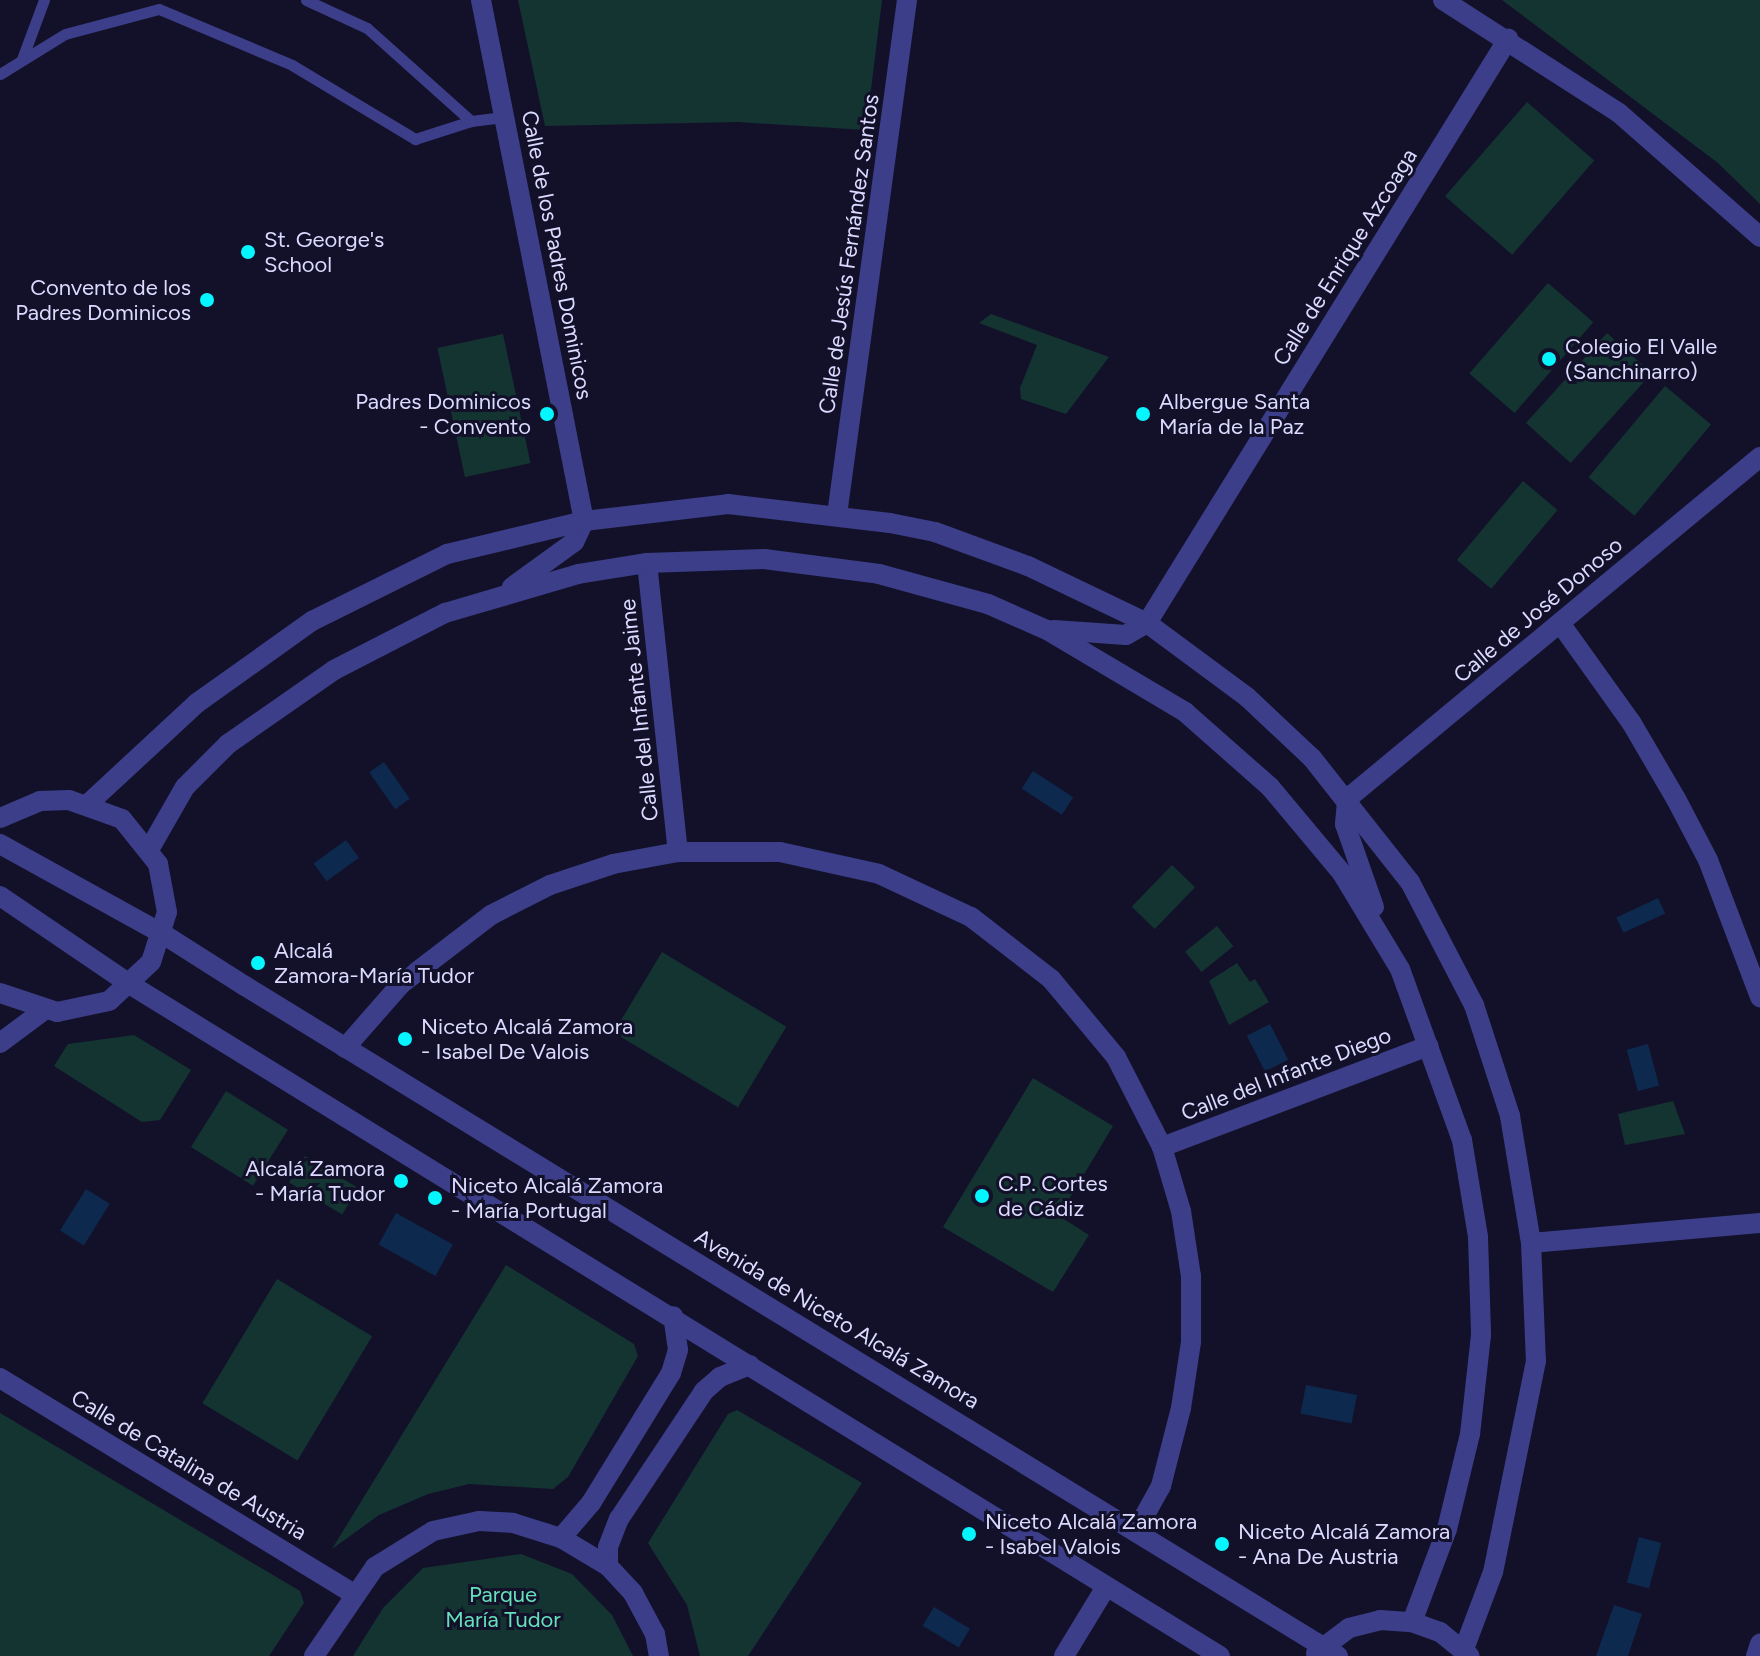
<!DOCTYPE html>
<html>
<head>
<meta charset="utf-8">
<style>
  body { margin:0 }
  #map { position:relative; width:1760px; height:1656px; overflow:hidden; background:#13112a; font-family:Figtree,sans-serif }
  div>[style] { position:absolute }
  .green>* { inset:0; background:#143431; transform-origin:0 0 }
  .water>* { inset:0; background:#0d294d; transform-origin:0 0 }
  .service>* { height:11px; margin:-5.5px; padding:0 5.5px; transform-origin:5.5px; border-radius:5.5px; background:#3c3e89 }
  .minor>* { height:20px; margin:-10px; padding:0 10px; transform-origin:10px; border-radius:10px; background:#3c3e89 }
  .tertiary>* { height:20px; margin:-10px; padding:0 10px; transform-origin:10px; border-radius:10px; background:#3c3e89 }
  .dots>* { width:22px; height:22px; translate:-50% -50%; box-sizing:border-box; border:4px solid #13112a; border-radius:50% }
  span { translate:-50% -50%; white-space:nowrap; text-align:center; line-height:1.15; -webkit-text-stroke:6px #13112a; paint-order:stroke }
  .poi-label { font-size:22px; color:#dcdaff }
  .left { translate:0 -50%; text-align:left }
  .right { translate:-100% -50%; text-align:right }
  .street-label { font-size:22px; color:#dcdaff }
  .park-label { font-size:22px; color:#64e1ba }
</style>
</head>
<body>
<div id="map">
  <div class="green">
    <i style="clip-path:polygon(518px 0,882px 0,866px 130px,738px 122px,545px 126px)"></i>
    <i style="clip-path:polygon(1502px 0,1760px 0,1760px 204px,1718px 163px)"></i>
    <i style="left:1527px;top:102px;width:89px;height:125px;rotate:41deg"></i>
    <i style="left:1548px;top:283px;width:60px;height:120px;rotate:41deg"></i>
    <i style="clip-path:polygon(991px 314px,1109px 357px,1066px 414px,1021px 399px,1020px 388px,1037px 345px,979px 323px)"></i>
    <i style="left:1607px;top:333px;width:60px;height:121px;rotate:42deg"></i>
    <i style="left:503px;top:334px;width:132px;height:67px;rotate:78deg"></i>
    <i style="left:1665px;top:386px;width:60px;height:119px;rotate:40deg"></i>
    <i style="left:1523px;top:481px;width:45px;height:103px;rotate:40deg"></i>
    <i style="left:1172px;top:865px;width:32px;height:58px;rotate:44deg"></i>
    <i style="left:1217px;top:926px;width:26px;height:41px;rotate:51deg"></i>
    <i style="left:662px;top:952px;width:145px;height:94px;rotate:31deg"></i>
    <i style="clip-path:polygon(1237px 963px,1250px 982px,1255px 979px,1269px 1002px,1229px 1025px,1209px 981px)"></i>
    <i style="clip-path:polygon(134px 1035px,191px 1070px,160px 1120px,142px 1122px,54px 1066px,68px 1044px)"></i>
    <i style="clip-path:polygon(1033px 1078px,1113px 1126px,1059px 1216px,1089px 1235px,1053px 1292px,943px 1227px)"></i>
    <i style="left:226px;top:1091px;width:73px;height:66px;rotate:32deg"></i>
    <i style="clip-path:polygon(1673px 1101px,1685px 1134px,1625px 1145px,1618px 1114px)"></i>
    <i style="left:305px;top:1156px;width:62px;height:31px;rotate:31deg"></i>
    <i style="clip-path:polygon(506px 1265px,634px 1344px,638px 1356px,568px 1477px,553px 1489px,469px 1484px,428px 1494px,379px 1515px,332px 1549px)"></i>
    <i style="left:277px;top:1279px;width:111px;height:145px;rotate:31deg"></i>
    <i style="clip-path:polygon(737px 1410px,862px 1483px,748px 1656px,700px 1656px,687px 1605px,648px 1543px,728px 1414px)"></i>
    <i style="clip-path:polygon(0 1413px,300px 1591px,304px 1603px,269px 1656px,0 1656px)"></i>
    <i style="clip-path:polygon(521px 1554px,572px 1574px,612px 1615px,633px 1656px,353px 1656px,383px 1608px,423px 1568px)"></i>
  </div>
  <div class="water">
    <i style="left:384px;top:762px;width:45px;height:18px;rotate:55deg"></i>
    <i style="left:1033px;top:771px;width:48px;height:21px;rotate:33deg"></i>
    <i style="left:346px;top:840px;width:22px;height:40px;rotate:54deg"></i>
    <i style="left:1658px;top:898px;width:17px;height:46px;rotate:65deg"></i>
    <i style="left:1270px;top:1024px;width:40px;height:26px;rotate:63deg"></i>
    <i style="left:1648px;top:1044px;width:43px;height:22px;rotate:75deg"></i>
    <i style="left:86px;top:1189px;width:28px;height:49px;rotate:32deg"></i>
    <i style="left:396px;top:1213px;width:65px;height:36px;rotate:29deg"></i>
    <i style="left:1306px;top:1385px;width:52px;height:29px;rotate:11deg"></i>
    <i style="left:1639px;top:1537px;width:23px;height:47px;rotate:15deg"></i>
    <i style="clip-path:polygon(1614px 1605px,1642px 1614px,1628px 1656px,1596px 1656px)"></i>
    <i style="left:934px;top:1607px;width:42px;height:22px;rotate:31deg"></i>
  </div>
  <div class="service">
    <i style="left:306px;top:0;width:67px;rotate:24.7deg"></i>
    <i style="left:367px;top:28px;width:140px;rotate:41.8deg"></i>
    <i style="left:471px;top:121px;width:33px;rotate:-7deg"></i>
    <i style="left:22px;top:59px;width:63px;rotate:-69.6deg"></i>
    <i style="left:0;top:74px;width:76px;rotate:-31.6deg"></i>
    <i style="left:65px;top:34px;width:97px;rotate:-14.9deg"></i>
    <i style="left:159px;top:9px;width:144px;rotate:22.8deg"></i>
    <i style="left:292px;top:65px;width:144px;rotate:31deg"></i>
    <i style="left:415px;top:139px;width:59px;rotate:-17.8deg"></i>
  </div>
  <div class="minor">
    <i style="left:481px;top:0;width:531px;rotate:78.82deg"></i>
    <i style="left:584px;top:521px;width:23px;rotate:115deg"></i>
    <i style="left:574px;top:542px;width:77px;rotate:144deg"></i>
    <i style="left:1443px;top:0;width:209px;rotate:32.7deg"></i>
    <i style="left:1619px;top:113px;width:188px;rotate:41.3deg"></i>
    <i style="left:837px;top:515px;width:520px;rotate:-82.26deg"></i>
    <i style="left:647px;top:563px;width:291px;rotate:83.9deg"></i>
    <i style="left:1560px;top:623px;width:122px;rotate:54.4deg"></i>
    <i style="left:1631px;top:722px;width:89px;rotate:59.7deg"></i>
    <i style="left:1676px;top:799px;width:69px;rotate:62.3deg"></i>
    <i style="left:1708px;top:860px;width:147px;rotate:69.2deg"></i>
    <i style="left:1054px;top:630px;width:72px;rotate:4deg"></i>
    <i style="left:1126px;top:635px;width:24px;rotate:-30deg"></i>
    <i style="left:1147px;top:623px;width:687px;rotate:-58.28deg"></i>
    <i style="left:89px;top:803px;width:147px;rotate:-42.8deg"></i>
    <i style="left:197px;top:703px;width:141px;rotate:-35.5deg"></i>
    <i style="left:312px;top:621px;width:151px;rotate:-26.4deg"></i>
    <i style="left:447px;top:554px;width:141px;rotate:-13.5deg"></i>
    <i style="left:584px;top:521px;width:145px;rotate:-6.7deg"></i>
    <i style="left:728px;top:504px;width:163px;rotate:6.7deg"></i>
    <i style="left:890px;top:523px;width:46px;rotate:11.3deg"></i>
    <i style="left:935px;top:532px;width:99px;rotate:20.1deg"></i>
    <i style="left:1028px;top:566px;width:132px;rotate:25.6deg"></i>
    <i style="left:1147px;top:623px;width:124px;rotate:36.5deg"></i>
    <i style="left:1247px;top:697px;width:89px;rotate:43.2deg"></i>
    <i style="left:1312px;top:758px;width:158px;rotate:51.7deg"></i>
    <i style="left:1410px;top:882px;width:139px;rotate:62.5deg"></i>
    <i style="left:1474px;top:1005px;width:117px;rotate:72deg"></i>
    <i style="left:1510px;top:1116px;width:129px;rotate:80.6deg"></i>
    <i style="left:1531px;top:1243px;width:118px;rotate:87.6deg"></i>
    <i style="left:1536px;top:1361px;width:215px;rotate:101.5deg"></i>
    <i style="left:1493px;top:1572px;width:82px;rotate:110.6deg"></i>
    <i style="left:150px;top:848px;width:70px;rotate:-60.2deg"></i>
    <i style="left:185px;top:787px;width:61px;rotate:-45deg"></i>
    <i style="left:228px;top:744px;width:129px;rotate:-34.9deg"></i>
    <i style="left:334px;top:670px;width:125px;rotate:-27.2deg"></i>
    <i style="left:445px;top:613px;width:139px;rotate:-16.3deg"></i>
    <i style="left:578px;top:574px;width:70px;rotate:-9.1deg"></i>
    <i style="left:647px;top:563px;width:117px;rotate:-2deg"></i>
    <i style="left:764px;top:559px;width:116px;rotate:7.4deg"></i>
    <i style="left:879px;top:574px;width:113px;rotate:15.4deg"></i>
    <i style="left:988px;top:604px;width:64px;rotate:23.8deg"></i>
    <i style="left:1047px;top:630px;width:161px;rotate:30.7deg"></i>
    <i style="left:1185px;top:712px;width:113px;rotate:41.4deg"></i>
    <i style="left:1270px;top:787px;width:112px;rotate:50.1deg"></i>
    <i style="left:1342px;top:873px;width:112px;rotate:58.9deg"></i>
    <i style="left:1400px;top:969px;width:182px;rotate:70.1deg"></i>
    <i style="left:1462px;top:1140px;width:98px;rotate:80.6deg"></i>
    <i style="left:1478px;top:1237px;width:98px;rotate:88.2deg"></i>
    <i style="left:1481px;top:1335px;width:100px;rotate:96.3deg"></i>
    <i style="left:1470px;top:1434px;width:98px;rotate:103.6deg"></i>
    <i style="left:1447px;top:1529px;width:99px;rotate:110.6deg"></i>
    <i style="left:1374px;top:907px;width:88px;rotate:-109.3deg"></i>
    <i style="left:1345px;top:824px;width:25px;rotate:-85deg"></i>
    <i style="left:1347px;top:799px;width:536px;rotate:-39.63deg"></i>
    <i style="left:163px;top:934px;width:97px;rotate:32.4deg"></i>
    <i style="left:0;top:1043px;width:54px;rotate:-36.7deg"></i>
    <i style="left:345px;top:1048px;width:85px;rotate:-48.8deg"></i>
    <i style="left:401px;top:984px;width:113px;rotate:-37.5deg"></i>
    <i style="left:491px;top:915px;width:66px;rotate:-27deg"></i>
    <i style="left:550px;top:885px;width:66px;rotate:-18.4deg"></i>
    <i style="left:613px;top:864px;width:66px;rotate:-10.5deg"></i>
    <i style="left:678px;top:852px;width:102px"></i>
    <i style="left:780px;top:852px;width:101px;rotate:12.5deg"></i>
    <i style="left:879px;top:874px;width:102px;rotate:25.1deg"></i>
    <i style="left:971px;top:917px;width:101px;rotate:37.8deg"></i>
    <i style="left:1051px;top:979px;width:102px;rotate:50.2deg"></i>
    <i style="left:1116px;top:1057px;width:101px;rotate:62.9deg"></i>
    <i style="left:1162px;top:1147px;width:67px;rotate:73.5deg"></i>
    <i style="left:1181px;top:1211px;width:66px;rotate:81.3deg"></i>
    <i style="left:1191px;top:1276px;width:66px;rotate:90deg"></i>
    <i style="left:1191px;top:1342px;width:67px;rotate:98.6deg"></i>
    <i style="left:1181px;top:1408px;width:81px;rotate:104.4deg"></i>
    <i style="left:1161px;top:1486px;width:51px;rotate:119.1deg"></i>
    <i style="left:1162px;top:1147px;width:285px;rotate:-20.8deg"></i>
    <i style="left:1531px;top:1243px;width:230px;rotate:-5deg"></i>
    <i style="left:0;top:1378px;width:412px;rotate:31.4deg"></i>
    <i style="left:561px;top:1538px;width:46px;rotate:-49.4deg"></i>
    <i style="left:591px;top:1503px;width:153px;rotate:-58.4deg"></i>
    <i style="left:671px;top:1373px;width:24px;rotate:-73deg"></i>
    <i style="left:678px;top:1350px;width:34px;rotate:-98deg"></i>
    <i style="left:608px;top:1566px;width:19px;rotate:-90deg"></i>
    <i style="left:608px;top:1547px;width:30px;rotate:-69deg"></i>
    <i style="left:619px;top:1519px;width:154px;rotate:-56.4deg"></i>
    <i style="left:704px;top:1391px;width:21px;rotate:-41deg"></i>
    <i style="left:720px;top:1377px;width:32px;rotate:-22deg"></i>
    <i style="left:314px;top:1656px;width:108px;rotate:-55.6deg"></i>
    <i style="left:375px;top:1567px;width:68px;rotate:-31.8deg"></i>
    <i style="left:433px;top:1531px;width:47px;rotate:-12.3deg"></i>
    <i style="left:479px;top:1521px;width:34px;rotate:3deg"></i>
    <i style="left:513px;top:1523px;width:50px;rotate:17.4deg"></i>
    <i style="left:561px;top:1538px;width:55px;rotate:30.8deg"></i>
    <i style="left:608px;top:1566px;width:37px;rotate:47deg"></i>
    <i style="left:633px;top:1593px;width:47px;rotate:61.8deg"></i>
    <i style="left:655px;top:1634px;width:22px;rotate:80deg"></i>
    <i style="left:1064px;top:1656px;width:81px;rotate:-58.7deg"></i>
    <i style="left:1756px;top:1656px;width:13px;rotate:-72deg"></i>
  </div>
  <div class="tertiary">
    <i style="left:0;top:818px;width:43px;rotate:-23deg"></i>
    <i style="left:40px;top:801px;width:29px;rotate:-2deg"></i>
    <i style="left:69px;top:800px;width:56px;rotate:19.7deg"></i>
    <i style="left:122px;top:819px;width:58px;rotate:51.3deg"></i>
    <i style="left:158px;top:864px;width:49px;rotate:79.4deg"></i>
    <i style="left:167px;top:912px;width:52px;rotate:107.7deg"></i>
    <i style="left:151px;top:962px;width:57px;rotate:137.1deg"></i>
    <i style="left:109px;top:1001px;width:53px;rotate:168.1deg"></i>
    <i style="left:57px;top:1012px;width:60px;rotate:-161.6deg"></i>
    <i style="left:0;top:844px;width:186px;rotate:28.9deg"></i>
    <i style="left:0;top:896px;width:158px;rotate:34.2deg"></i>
    <i style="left:131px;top:985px;width:1279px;rotate:31.64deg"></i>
    <i style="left:245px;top:986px;width:1282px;rotate:31.51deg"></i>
    <i style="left:1316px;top:1653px;width:41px;rotate:-37.1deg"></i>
    <i style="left:1349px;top:1628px;width:32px;rotate:-14deg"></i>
    <i style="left:1380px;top:1620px;width:32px;rotate:4deg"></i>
    <i style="left:1412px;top:1622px;width:30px;rotate:20deg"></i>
    <i style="left:1440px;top:1632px;width:38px;rotate:39deg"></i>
  </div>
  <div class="dots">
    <i style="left:248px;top:252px;background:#06f6ff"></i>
    <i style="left:207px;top:300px;background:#06f6ff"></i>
    <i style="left:1549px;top:359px;background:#06f6ff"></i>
    <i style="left:547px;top:414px;background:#06f6ff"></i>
    <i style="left:1143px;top:414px;background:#06f6ff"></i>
    <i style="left:258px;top:963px;background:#06f6ff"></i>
    <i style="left:405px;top:1039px;background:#06f6ff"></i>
    <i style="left:401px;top:1181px;background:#06f6ff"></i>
    <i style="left:982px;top:1196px;background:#06f6ff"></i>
    <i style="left:435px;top:1198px;background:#06f6ff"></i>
    <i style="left:969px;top:1534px;background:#06f6ff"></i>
    <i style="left:1222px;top:1544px;background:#06f6ff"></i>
  </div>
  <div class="poi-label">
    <span class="left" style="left:264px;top:252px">St. George's<br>School</span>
    <span class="right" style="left:191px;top:300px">Convento de los<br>Padres Dominicos</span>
    <span class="left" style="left:1565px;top:359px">Colegio El Valle<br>(Sanchinarro)</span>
    <span class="right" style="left:531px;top:414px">Padres Dominicos<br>- Convento</span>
    <span class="left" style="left:1159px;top:414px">Albergue Santa<br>María de la Paz</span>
    <span class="left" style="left:274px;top:963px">Alcalá<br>Zamora-María Tudor</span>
    <span class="left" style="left:421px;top:1039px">Niceto Alcalá Zamora<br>- Isabel De Valois</span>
    <span class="right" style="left:385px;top:1181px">Alcalá Zamora<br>- María Tudor</span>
    <span class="left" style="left:998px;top:1196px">C.P. Cortes<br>de Cádiz</span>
    <span class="left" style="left:451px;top:1198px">Niceto Alcalá Zamora<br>- María Portugal</span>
    <span class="left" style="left:985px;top:1534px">Niceto Alcalá Zamora<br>- Isabel Valois</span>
    <span class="left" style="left:1238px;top:1544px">Niceto Alcalá Zamora<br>- Ana De Austria</span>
  </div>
  <div class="street-label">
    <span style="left:849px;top:254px;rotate:-82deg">Calle de Jesús Fernández Santos</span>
    <span style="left:557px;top:255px;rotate:79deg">Calle de los Padres Dominicos</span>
    <span style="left:1345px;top:257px;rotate:-58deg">Calle de Enrique Azcoaga</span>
    <span style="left:1538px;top:610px;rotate:-40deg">Calle de José Donoso</span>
    <span style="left:639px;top:710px;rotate:-96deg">Calle del Infante Jaime</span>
    <span style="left:1286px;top:1074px;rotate:-21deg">Calle del Infante Diego</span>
    <span style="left:837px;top:1319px;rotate:31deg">Avenida de Niceto Alcalá Zamora</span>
    <span style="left:189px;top:1465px;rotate:31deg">Calle de Catalina de Austria</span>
  </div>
  <div class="park-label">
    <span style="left:503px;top:1607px">Parque<br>María Tudor</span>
  </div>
</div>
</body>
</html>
